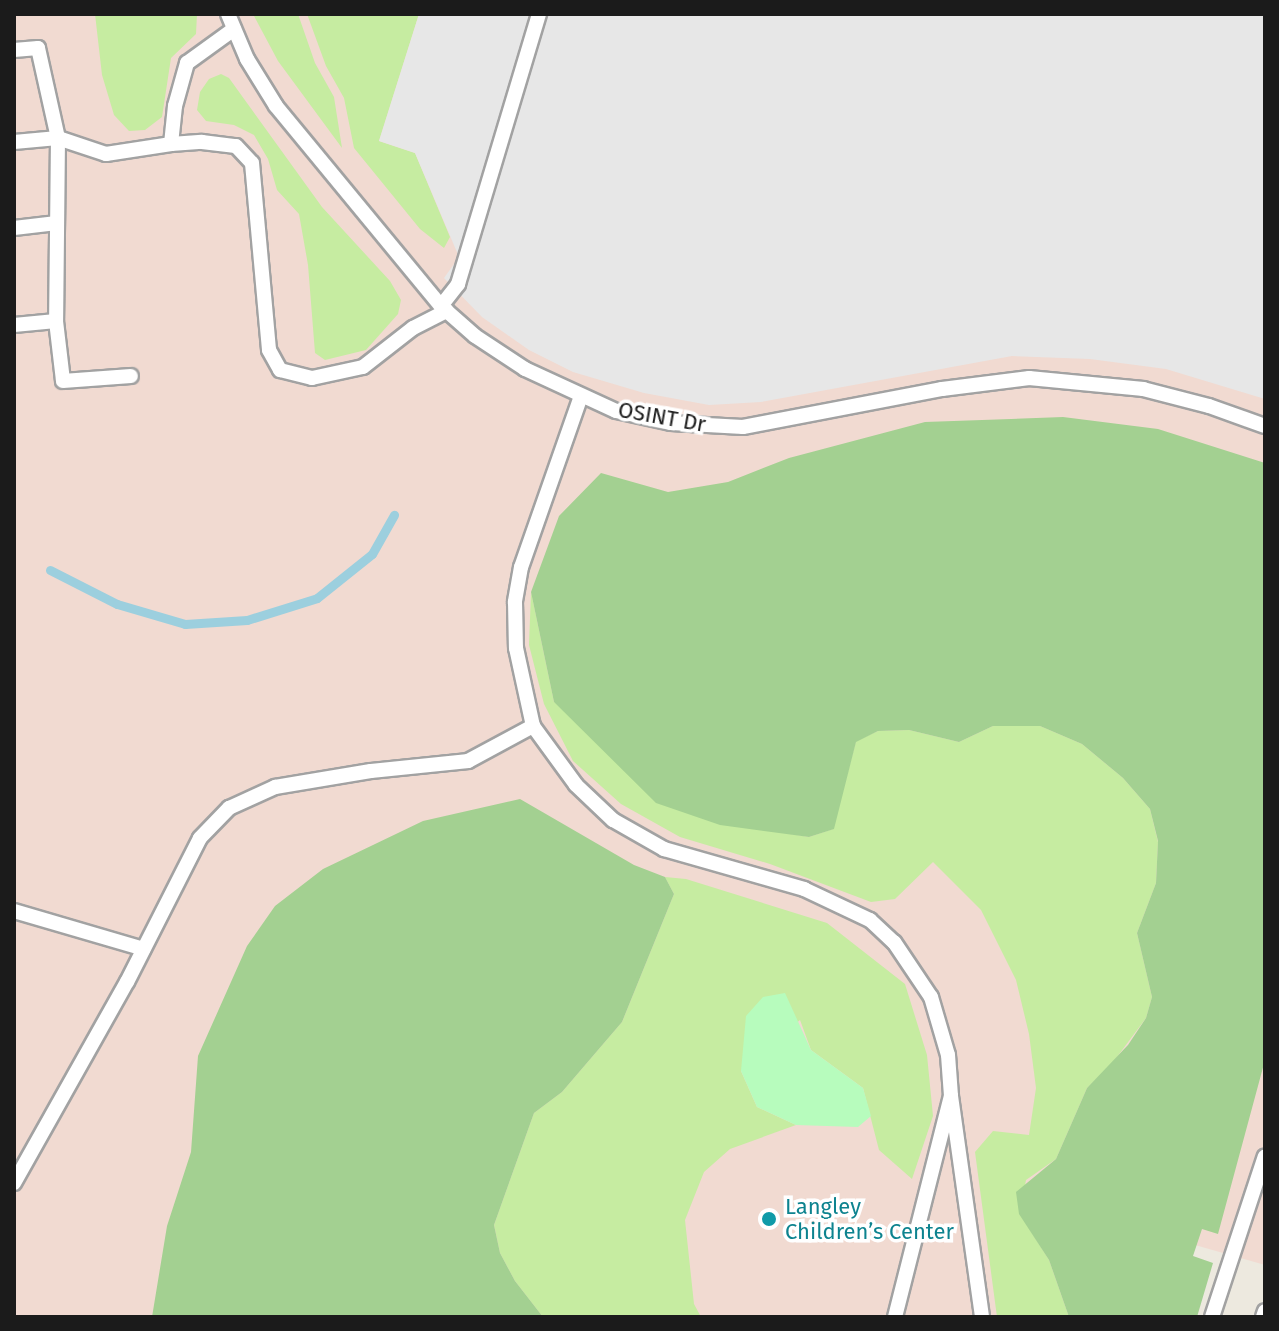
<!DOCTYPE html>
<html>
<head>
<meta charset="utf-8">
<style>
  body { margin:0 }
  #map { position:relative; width:1279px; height:1331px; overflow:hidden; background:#ede9df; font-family:"Fira Sans",sans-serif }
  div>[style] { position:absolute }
  .military>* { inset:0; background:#f1dad1 }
  .grass>* { inset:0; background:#c6eca1 }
  .forest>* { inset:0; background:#a3d091 }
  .park>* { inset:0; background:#b7fcbd }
  .parking>* { inset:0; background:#e7e7e7 }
  .stream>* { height:9px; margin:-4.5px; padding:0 4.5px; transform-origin:4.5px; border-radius:4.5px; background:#9ccfde }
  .roads { filter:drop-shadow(2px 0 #a2a2a2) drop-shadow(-2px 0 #a2a2a2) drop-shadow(0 2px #a2a2a2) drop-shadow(0 -2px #a2a2a2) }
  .service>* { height:14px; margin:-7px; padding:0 7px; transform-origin:7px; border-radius:7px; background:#fff }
  .dots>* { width:22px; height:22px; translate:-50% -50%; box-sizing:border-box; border:4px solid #fff; border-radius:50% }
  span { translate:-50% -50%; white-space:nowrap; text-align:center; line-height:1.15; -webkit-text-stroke:7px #fff; paint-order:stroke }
  .street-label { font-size:22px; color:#1b1b1b }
  .culture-label { font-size:22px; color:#0d838f }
  .left { translate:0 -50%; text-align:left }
  .frame { position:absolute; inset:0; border:16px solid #1b1b1b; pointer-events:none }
</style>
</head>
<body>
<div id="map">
  <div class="military">
    <i style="clip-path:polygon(14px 14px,1265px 14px,1265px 1265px,1104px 1219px,1077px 1317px,14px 1317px)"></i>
  </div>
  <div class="grass">
    <i style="clip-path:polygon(95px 14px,197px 14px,196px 34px,171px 58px,162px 117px,145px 130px,129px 131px,114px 115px,102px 75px)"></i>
    <i style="clip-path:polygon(253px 14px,298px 14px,315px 63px,334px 97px,342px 148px,278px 61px)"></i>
    <i style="clip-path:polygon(307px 14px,419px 14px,379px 141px,415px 153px,450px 237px,444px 248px,420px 229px,354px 148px,344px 98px,326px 66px)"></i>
    <i style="clip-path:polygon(221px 74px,229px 78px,322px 207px,390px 281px,401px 300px,398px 314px,366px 350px,325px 360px,315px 353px,308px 265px,299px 214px,277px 190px,268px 159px,254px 135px,234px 125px,206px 121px,197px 110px,200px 92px,209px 79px)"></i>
    <i style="clip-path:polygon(531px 592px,554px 702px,773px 831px,809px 837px,833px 829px,856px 741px,878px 731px,909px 730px,959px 742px,993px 726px,1040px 726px,1082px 744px,1123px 778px,1150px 809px,1158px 842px,1156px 883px,1137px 933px,1152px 997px,1146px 1018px,1111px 1065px,1087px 1088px,1056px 1159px,1026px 1180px,1020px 1214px,1049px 1260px,1069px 1317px,997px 1317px,975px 1152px,993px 1131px,1029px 1135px,1036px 1088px,1029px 1034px,1016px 980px,981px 910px,933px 862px,895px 899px,871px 902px,770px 864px,680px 837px,621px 804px,573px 761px,544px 704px,529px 645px)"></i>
    <i style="clip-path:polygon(665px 877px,686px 879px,827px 923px,905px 984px,927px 1055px,933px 1116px,912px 1179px,879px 1150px,863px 1088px,811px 1050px,800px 1020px,741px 1071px,757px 1107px,796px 1125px,730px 1149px,704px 1172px,685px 1220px,694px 1304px,701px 1317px,543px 1317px,515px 1281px,500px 1253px,494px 1225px,534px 1113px,562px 1092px,622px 1022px,674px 894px)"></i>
  </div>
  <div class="forest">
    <i style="clip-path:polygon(1063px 417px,1158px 429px,1265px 463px,1265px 1060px,1218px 1234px,1202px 1229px,1193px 1256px,1213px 1263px,1197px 1317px,1069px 1317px,1049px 1260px,1019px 1214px,1016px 1192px,1056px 1159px,1087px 1088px,1128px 1045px,1146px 1018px,1152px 997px,1137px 933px,1156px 883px,1158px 841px,1150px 809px,1123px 778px,1082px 744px,1040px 726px,993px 726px,959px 742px,909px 730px,878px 731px,856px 742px,834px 829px,809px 837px,720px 825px,656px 803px,554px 702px,531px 592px,559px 516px,601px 473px,668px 492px,728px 482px,789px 458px,925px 422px)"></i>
    <i style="clip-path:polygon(520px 799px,634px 865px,665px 877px,674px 894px,622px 1022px,562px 1092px,534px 1113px,494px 1225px,500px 1253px,515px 1281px,543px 1317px,152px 1317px,167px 1226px,191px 1152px,198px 1056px,247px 946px,275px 906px,323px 869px,423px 821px)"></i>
  </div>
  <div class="park">
    <i style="clip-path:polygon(785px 993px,811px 1050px,863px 1088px,871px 1116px,858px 1127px,796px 1125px,757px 1107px,741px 1071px,746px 1016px,763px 997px)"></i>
  </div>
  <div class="parking">
    <i style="clip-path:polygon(419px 14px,1265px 14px,1265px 399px,1166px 369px,1090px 359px,1012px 356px,761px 402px,709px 405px,644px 393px,573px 372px,529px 350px,482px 317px,444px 278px,459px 257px,415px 153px,379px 141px)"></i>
  </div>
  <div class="stream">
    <i style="left:50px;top:570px;width:75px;rotate:26.9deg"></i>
    <i style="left:117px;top:604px;width:71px;rotate:16.4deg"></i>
    <i style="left:185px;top:624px;width:62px;rotate:-3.7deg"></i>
    <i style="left:247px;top:620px;width:73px;rotate:-17.4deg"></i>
    <i style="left:317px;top:598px;width:70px;rotate:-38.7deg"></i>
    <i style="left:372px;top:554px;width:45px;rotate:-60.6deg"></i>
  </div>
  <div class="roads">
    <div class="service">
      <i style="left:228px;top:14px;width:49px;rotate:67.1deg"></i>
      <i style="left:247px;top:59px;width:55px;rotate:58.3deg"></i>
      <i style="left:276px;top:106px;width:259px;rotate:50.5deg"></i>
      <i style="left:441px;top:306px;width:45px;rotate:41.4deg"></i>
      <i style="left:475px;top:336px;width:60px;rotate:33.4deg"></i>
      <i style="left:525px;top:369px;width:100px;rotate:24.8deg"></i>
      <i style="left:616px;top:411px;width:56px;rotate:12.3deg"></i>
      <i style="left:671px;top:423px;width:72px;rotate:3.2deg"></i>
      <i style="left:743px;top:427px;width:203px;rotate:-10.8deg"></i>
      <i style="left:942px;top:389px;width:88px;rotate:-7.2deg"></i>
      <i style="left:1029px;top:378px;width:115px;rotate:5.5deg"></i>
      <i style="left:1143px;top:389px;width:68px;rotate:14.4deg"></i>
      <i style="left:1209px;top:406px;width:59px;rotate:19.7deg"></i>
      <i style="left:14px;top:50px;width:24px;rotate:-5deg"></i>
      <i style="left:38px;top:48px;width:92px;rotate:77.5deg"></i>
      <i style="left:58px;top:138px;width:51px;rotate:18.4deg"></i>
      <i style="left:106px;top:154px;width:66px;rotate:-8.7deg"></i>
      <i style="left:171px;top:144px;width:38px;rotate:-84deg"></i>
      <i style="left:175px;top:106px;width:45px;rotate:-74.4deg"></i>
      <i style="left:187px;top:63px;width:58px;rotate:-35.9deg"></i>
      <i style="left:14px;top:142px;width:44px;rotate:-5.2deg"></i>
      <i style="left:58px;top:138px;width:183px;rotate:90.6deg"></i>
      <i style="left:171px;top:144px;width:31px;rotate:-4deg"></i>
      <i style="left:202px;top:142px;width:34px;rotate:7deg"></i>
      <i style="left:236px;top:146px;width:23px;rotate:47deg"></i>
      <i style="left:252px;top:163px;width:188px;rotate:84.8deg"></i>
      <i style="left:269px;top:350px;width:23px;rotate:61deg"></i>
      <i style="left:280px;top:370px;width:33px;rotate:14deg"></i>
      <i style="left:312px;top:378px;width:52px;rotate:-12.2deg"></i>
      <i style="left:363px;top:367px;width:63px;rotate:-38deg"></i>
      <i style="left:413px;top:328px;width:38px;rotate:-27deg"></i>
      <i style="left:14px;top:228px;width:43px;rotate:-6.6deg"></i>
      <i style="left:441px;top:306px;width:28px;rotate:-52deg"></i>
      <i style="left:458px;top:284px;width:282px;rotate:-73.3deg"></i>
      <i style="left:14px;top:325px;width:42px;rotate:-5.4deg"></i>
      <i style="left:56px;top:321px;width:60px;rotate:83.3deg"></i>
      <i style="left:63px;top:381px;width:68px;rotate:-4.2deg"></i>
      <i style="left:581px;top:396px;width:181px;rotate:109.3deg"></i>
      <i style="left:521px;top:567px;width:36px;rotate:100deg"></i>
      <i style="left:515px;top:602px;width:46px;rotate:88.8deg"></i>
      <i style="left:516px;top:648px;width:80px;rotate:77.7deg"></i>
      <i style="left:533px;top:726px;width:73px;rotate:53.9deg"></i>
      <i style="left:576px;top:785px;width:51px;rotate:43.4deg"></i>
      <i style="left:613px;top:820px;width:59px;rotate:29.6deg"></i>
      <i style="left:664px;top:849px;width:146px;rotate:15.9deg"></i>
      <i style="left:804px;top:889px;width:73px;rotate:25.2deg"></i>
      <i style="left:870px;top:920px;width:33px;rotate:43deg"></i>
      <i style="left:894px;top:942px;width:66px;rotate:56.1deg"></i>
      <i style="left:931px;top:997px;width:60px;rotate:73.7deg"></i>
      <i style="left:948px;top:1055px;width:41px;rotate:85.8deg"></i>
      <i style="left:14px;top:911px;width:135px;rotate:16.3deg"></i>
      <i style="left:14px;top:1183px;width:231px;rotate:-60.7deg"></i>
      <i style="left:127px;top:982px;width:161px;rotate:-63.1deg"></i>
      <i style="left:200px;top:838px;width:42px;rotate:-46deg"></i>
      <i style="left:229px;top:808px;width:51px;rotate:-24.5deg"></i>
      <i style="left:275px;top:787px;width:97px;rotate:-9.5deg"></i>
      <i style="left:371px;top:771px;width:98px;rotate:-5.9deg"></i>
      <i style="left:468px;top:761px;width:74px;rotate:-28.3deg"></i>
      <i style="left:895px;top:1317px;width:228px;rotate:-75.8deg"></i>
      <i style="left:951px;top:1096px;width:223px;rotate:82deg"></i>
      <i style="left:1212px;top:1317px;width:169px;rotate:-71.8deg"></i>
      <i style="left:1263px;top:1317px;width:6px;rotate:-72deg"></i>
    </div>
  </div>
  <div class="dots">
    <i style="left:769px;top:1219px;background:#0f9aa8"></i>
  </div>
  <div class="street-label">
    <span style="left:662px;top:417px;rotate:10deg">OSINT Dr</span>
  </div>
  <div class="culture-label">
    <span class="left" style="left:785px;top:1219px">Langley<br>Children’s Center</span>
  </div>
  <div class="frame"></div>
</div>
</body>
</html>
